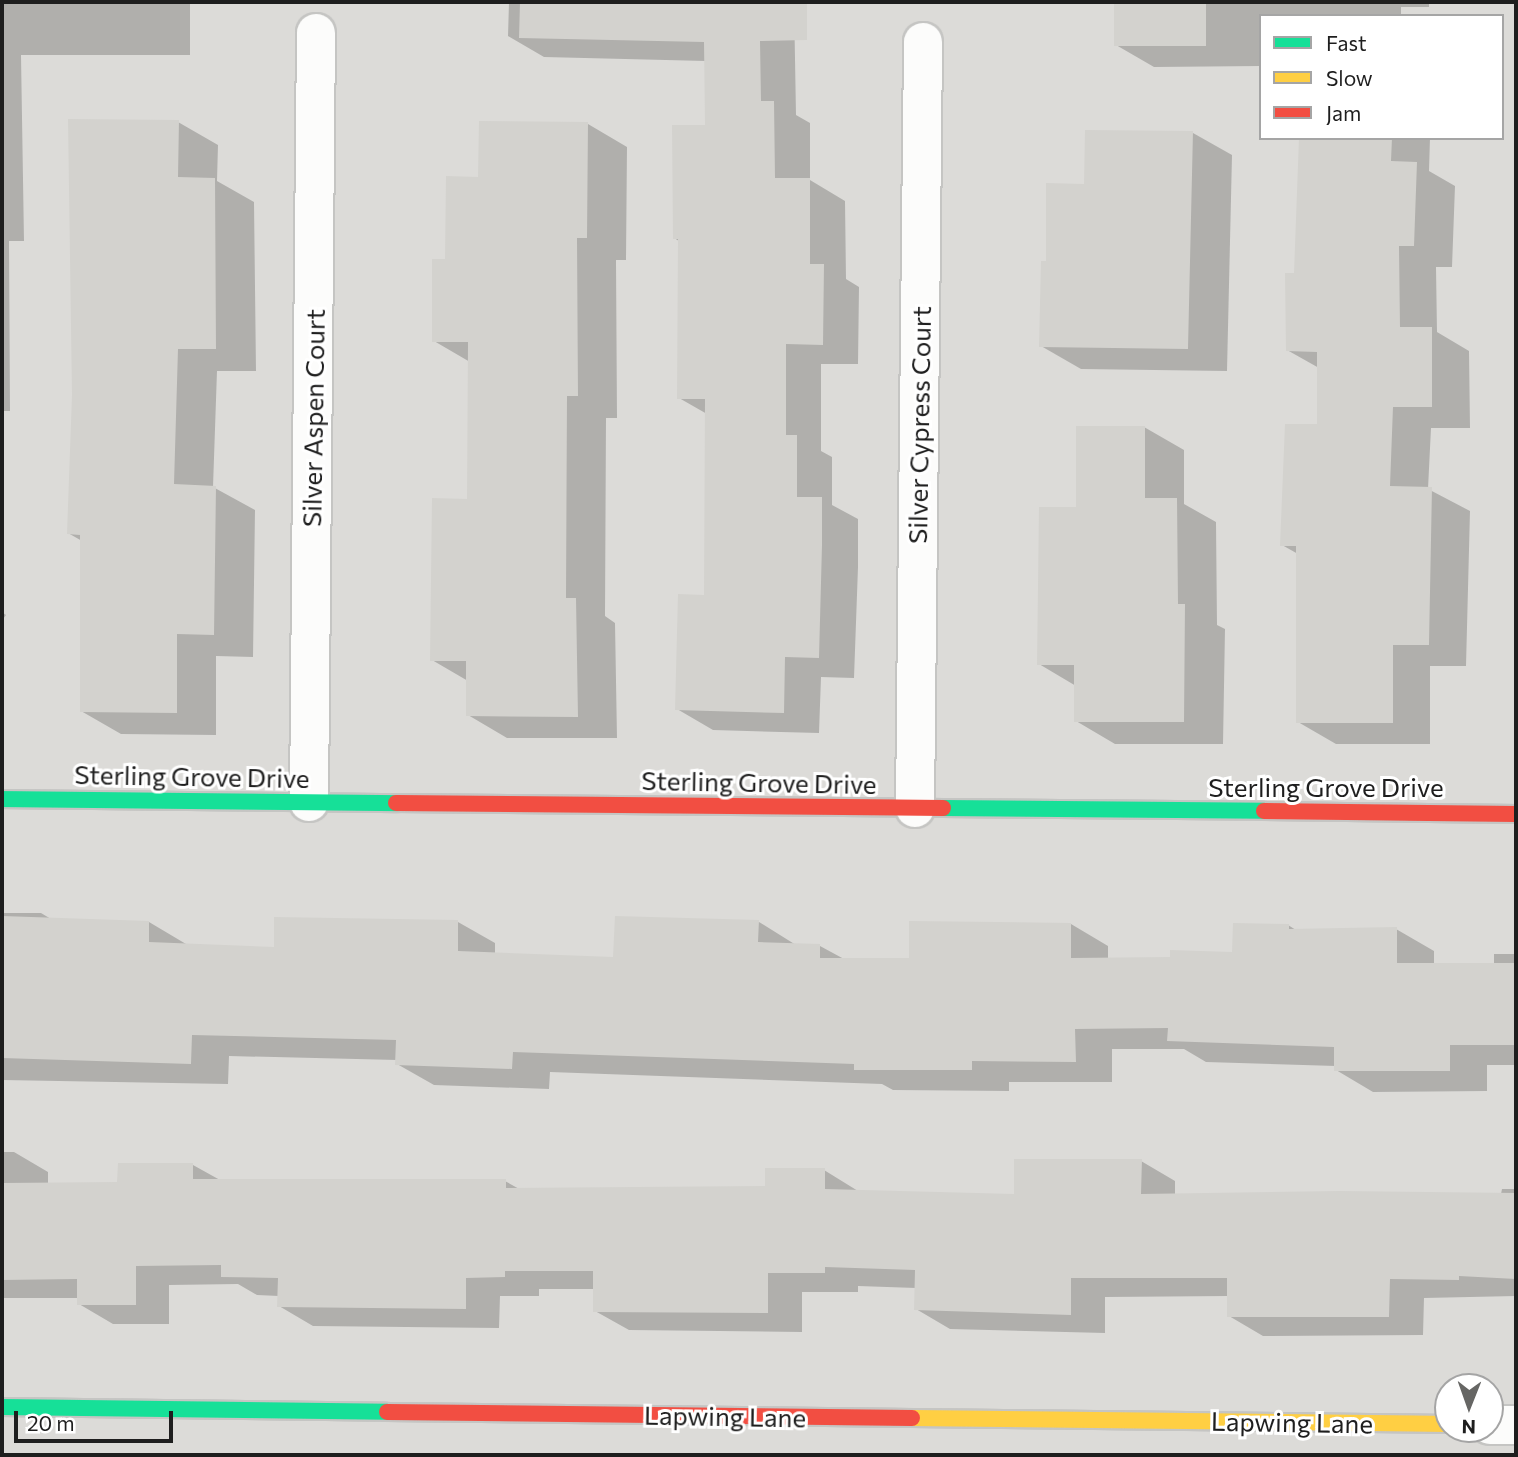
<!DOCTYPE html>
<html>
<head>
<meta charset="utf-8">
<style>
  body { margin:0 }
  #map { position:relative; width:1518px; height:1457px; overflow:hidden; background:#edece7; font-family:Commissioner,sans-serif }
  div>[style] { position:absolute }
  .residential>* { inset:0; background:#dcdbd8 }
  .shadow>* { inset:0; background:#0003; transform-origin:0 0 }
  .building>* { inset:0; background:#d3d2ce; transform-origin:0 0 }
  .roads { filter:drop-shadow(2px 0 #c5c5c3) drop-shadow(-2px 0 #c5c5c3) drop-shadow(0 2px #c5c5c3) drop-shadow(0 -2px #c5c5c3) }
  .street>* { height:38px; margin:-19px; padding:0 19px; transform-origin:19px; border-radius:19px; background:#fcfcfb }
  .fast>* { height:16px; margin:-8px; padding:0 8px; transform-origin:8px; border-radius:8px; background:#16e098 }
  .slow>* { height:16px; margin:-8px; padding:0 8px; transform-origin:8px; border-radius:8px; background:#ffcf43 }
  .jam>* { height:16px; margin:-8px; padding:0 8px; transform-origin:8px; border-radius:8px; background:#f24e42 }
  span { translate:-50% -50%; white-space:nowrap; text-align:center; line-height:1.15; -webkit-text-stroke:6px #fff; paint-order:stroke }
  .street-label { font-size:26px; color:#1e1e1e }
  .frame { position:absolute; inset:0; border:4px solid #1e1e1e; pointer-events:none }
  .legend { position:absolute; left:1259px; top:14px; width:245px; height:126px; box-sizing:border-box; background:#fff; border:2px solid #a5a5a5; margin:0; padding:9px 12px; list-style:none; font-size:21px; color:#1e1e1e }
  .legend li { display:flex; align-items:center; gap:14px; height:35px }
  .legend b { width:35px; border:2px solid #a5a5a5 }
  .north { position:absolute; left:1434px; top:1373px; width:70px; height:70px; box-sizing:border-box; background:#fff; border:2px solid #a5a5a5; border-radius:50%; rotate:181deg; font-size:19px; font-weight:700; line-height:28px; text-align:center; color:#1e1e1e }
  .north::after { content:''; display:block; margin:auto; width:24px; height:32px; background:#666664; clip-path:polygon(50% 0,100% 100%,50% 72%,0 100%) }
  .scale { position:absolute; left:14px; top:1411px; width:159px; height:32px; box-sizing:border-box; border:4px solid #1e1e1e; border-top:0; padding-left:9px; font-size:21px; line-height:24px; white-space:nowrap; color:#1e1e1e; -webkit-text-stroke:5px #fff; paint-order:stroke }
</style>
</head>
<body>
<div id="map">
  <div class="residential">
    <i style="clip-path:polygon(evenodd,2px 2px,1516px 2px,1516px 1455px,2px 1455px,2px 2px,1261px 16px,1502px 16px,1502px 138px,1261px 138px,1261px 16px,2px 2px,1448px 1387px,1490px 1387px,1490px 1429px,1448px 1429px,1448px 1387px)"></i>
  </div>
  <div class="shadow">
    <i style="clip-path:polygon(2px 2px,190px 2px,190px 55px,21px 55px,24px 241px,9px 241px,10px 411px,2px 411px)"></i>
    <i style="clip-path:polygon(509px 2px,794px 2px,796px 115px,810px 123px,810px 180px,845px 201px,846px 279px,859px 287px,858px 364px,821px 364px,821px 451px,832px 457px,832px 505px,858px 519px,858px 567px,854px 678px,821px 677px,819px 733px,713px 730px,677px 709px,706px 597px,707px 414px,679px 398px,679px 241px,674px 238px,707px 127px,706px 61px,544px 57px,508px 36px)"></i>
    <i style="clip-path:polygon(1116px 2px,1429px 2px,1429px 7px,1401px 7px,1401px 16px,1261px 16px,1261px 66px,1154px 67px,1116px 45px)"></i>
    <i style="clip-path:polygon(178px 122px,218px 145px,217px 181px,254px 202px,256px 371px,217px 371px,213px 487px,255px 510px,253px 657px,216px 656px,216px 735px,121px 734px,81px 711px,82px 541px,68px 533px)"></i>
    <i style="clip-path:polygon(588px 124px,627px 147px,626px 260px,616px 260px,617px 418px,606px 418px,605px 616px,615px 623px,617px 738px,507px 738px,468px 715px,468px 681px,432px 660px,469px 501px,470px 362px,434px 341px,447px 261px,479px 179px)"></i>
    <i style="clip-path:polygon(1193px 133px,1232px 155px,1227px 371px,1081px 369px,1041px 346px,1048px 263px,1086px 186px)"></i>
    <i style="clip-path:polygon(1301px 138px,1430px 138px,1429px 171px,1455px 186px,1452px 267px,1436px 267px,1437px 332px,1469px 351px,1470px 428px,1431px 428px,1428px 489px,1470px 511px,1466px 666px,1430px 666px,1430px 744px,1336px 744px,1298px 722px,1298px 554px,1282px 545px,1319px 426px,1319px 368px,1287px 350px,1296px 275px)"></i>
    <i style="clip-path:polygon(1144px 427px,1184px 450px,1184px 504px,1216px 522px,1217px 625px,1225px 629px,1223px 744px,1115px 744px,1076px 721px,1076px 686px,1039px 664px,1078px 508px)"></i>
    <i style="left:2px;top:612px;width:5px;height:117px;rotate:37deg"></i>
    <i style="clip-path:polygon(2px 913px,41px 913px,51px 919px,149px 922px,186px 944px,275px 949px,458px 922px,495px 943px,495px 954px,615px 959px,759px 922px,796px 945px,820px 946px,844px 959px,911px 960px,1071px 924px,1108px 946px,1108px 960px,1172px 959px,1234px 954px,1288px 925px,1296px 930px,1396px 929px,1434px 951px,1434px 965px,1494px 965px,1494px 954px,1516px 954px,1516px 1065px,1487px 1065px,1487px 1091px,1373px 1092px,1336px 1070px,1336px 1066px,1206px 1062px,1184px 1049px,1112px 1049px,1112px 1082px,1009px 1082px,1009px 1091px,893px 1090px,882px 1084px,550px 1072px,549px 1089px,434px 1085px,397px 1064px,397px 1060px,229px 1056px,228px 1084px,2px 1080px)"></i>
    <i style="clip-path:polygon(2px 1152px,14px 1152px,48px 1172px,48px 1184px,119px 1184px,193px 1165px,220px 1180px,505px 1181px,521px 1190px,767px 1188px,824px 1170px,858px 1191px,1015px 1195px,1141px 1161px,1175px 1181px,1175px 1196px,1501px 1194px,1502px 1189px,1516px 1189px,1516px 1296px,1424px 1298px,1423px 1335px,1263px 1336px,1229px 1316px,1229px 1296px,1105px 1297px,1105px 1333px,950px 1329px,916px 1309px,916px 1288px,858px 1286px,858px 1292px,802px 1292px,802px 1332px,629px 1330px,595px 1311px,595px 1289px,539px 1289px,539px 1296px,500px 1296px,499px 1328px,313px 1326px,279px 1306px,279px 1296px,257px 1295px,238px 1284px,169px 1285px,169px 1324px,113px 1324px,79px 1304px,79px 1298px,2px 1298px)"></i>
  </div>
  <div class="building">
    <i style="clip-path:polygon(520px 2px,807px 2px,807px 40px,760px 41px,761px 101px,774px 101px,775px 178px,810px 178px,810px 264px,824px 264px,823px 345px,786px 344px,786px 435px,797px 435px,797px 497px,822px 497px,822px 545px,819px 658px,785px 657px,784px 713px,675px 710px,678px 594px,704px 595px,705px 399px,677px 399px,678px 239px,673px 239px,672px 125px,705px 125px,704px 42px,519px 38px)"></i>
    <i style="left:1114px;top:2px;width:92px;height:44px"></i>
    <i style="clip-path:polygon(68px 119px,179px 120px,178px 177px,215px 178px,216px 349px,178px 349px,174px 484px,216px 486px,214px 635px,177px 634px,177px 713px,80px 712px,80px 535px,67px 534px,72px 395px)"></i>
    <i style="clip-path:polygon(479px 121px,588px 122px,587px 238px,577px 238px,578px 396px,567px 396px,566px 598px,576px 598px,578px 717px,466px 716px,466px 661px,430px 661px,432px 498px,467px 499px,468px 342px,432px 342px,432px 259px,445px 259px,446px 176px,478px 177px)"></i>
    <i style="clip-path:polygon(1085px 130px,1193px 131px,1188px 349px,1039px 347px,1041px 261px,1046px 261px,1046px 183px,1084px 184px)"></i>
    <i style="clip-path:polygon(1299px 138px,1392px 138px,1391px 161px,1417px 162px,1414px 246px,1399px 246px,1400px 327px,1432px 327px,1432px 407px,1393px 407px,1390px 486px,1432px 487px,1429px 645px,1393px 645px,1393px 723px,1296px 723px,1296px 546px,1280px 546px,1285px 424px,1317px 424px,1317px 352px,1286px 351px,1285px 273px,1294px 273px)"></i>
    <i style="clip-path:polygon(1076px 426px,1145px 426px,1145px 498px,1177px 498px,1178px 604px,1185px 604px,1184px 722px,1074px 722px,1074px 665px,1037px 665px,1039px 507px,1076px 507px)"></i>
    <i style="clip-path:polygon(2px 916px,149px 921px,149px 942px,274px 947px,274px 917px,458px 920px,458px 951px,613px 957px,615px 916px,759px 920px,758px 942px,820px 944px,820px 958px,909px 958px,909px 921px,1071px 923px,1071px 958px,1170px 957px,1170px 950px,1232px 952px,1233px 923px,1289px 924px,1289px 929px,1397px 927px,1397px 963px,1516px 963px,1516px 1045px,1450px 1045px,1450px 1071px,1334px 1071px,1334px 1047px,1167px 1041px,1168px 1028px,1075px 1029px,1076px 1062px,972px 1061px,972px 1070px,854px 1070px,854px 1064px,513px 1052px,512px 1069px,395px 1065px,396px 1040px,192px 1035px,191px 1064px,2px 1058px)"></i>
    <i style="clip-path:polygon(1014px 1159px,1142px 1159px,1141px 1194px,1339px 1191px,1516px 1193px,1516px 1279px,1459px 1276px,1459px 1280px,1390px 1279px,1389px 1317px,1227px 1317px,1227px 1278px,1071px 1278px,1071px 1315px,914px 1310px,915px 1270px,825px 1267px,825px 1273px,768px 1273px,768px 1313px,593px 1312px,593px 1271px,505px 1271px,505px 1277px,466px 1278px,466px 1309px,277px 1307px,278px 1278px,221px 1277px,221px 1265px,136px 1266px,136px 1305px,77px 1305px,77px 1279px,2px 1280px,2px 1183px,117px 1182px,118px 1163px,193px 1163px,193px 1179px,506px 1179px,506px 1188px,765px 1186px,765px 1168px,825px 1168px,825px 1189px,1014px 1194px)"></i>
  </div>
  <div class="roads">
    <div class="street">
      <i style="left:309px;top:802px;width:769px;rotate:-89.48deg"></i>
      <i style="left:915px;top:808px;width:766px;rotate:-89.4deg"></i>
      <i style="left:1490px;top:1425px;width:26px"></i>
    </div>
    <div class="fast">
      <i style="left:2px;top:799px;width:394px;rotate:0.6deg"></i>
      <i style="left:943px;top:808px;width:321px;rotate:0.5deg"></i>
      <i style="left:2px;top:1407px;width:385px;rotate:0.7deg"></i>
    </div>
    <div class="slow">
      <i style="left:912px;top:1418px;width:536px;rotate:0.64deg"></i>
    </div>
    <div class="jam">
      <i style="left:396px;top:803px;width:547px;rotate:0.52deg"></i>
      <i style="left:1264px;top:811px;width:252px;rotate:0.7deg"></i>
      <i style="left:387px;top:1412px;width:525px;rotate:0.65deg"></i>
    </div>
  </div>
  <div class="street-label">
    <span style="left:313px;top:418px;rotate:-89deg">Silver Aspen Court</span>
    <span style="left:919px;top:425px;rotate:-89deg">Silver Cypress Court</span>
    <span style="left:192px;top:776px;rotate:1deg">Sterling Grove Drive</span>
    <span style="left:759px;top:782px;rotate:1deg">Sterling Grove Drive</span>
    <span style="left:1326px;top:787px">Sterling Grove Drive</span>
    <span style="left:725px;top:1416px;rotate:1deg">Lapwing Lane</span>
    <span style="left:1292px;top:1422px;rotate:1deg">Lapwing Lane</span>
  </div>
  <div class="frame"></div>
  <ul class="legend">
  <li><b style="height:9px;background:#16e098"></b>Fast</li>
  <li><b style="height:9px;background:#ffcf43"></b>Slow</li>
  <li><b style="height:9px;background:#f24e42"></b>Jam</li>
  </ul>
  <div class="north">N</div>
  <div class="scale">20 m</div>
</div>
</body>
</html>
